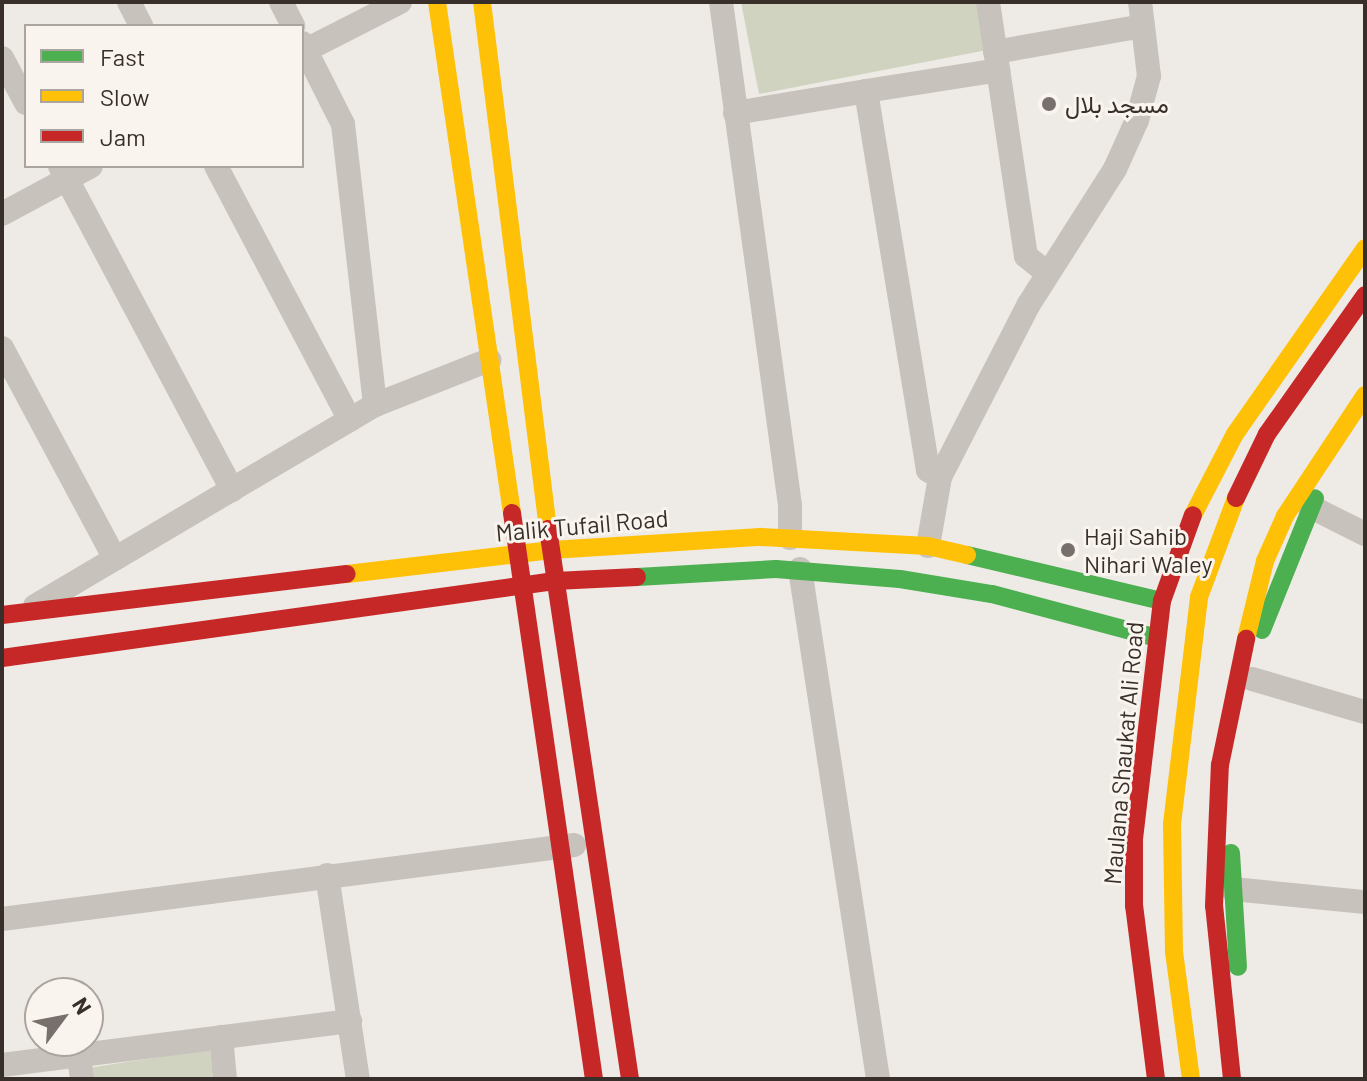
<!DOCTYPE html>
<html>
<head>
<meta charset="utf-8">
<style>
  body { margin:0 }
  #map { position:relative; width:1367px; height:1081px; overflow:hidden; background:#eeeae5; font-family:Barlow,Vazirmatn,sans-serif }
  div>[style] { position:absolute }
  .green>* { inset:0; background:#cfd3c0 }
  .street>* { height:24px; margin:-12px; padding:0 12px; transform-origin:12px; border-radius:12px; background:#c8c2bd }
  .fast>* { height:18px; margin:-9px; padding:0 9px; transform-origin:9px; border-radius:9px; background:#4caf50 }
  .slow>* { height:18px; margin:-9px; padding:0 9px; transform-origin:9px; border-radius:9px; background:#ffc107 }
  .jam>* { height:18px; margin:-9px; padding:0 9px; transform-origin:9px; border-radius:9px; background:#c62828 }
  .slow-bridge>* { height:18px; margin:-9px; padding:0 9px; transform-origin:9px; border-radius:9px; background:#ffc107 }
  .jam-bridge>* { height:18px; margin:-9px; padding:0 9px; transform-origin:9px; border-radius:9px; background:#c62828 }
  .dots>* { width:22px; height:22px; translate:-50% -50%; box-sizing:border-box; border:4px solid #f9f4ed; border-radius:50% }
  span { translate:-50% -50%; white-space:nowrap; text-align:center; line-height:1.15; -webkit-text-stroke:6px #f9f4ed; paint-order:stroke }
  .poi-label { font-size:24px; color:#382f2b }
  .left { translate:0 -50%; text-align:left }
  .street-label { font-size:24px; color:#382f2b }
  .frame { position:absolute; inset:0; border:4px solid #382f2b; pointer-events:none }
  .legend { position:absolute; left:24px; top:24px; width:280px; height:144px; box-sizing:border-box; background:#f9f4ed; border:2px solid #aca59f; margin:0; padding:10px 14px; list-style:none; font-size:24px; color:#382f2b }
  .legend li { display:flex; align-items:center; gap:16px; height:40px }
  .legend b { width:40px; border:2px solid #aca59f }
  .north { position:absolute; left:24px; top:977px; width:80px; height:80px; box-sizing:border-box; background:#f9f4ed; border:2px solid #aca59f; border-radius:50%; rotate:58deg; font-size:22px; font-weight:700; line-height:32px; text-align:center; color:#382f2b }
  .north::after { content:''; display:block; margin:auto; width:28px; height:36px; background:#78706c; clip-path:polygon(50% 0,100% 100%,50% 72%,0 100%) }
</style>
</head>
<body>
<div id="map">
  <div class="green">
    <i style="clip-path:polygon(741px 2px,978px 2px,987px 50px,759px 94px)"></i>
    <i style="clip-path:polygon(210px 1049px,213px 1079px,90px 1079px,88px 1068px)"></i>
  </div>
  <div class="street">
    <i style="left:129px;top:2px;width:27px;rotate:63deg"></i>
    <i style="left:281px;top:2px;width:27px;rotate:63deg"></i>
    <i style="left:721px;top:2px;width:508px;rotate:82.19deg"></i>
    <i style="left:790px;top:505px;width:33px;rotate:90deg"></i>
    <i style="left:988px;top:2px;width:257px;rotate:81.5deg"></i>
    <i style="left:1026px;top:256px;width:28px;rotate:39deg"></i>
    <i style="left:302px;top:43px;width:91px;rotate:63.2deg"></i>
    <i style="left:343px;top:124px;width:283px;rotate:83.5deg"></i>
    <i style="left:302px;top:52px;width:110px;rotate:-27deg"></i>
    <i style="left:995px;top:52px;width:150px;rotate:-10deg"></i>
    <i style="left:2px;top:58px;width:51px;rotate:61.9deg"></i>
    <i style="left:735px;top:113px;width:133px;rotate:-9.5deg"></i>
    <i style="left:60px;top:166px;width:367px;rotate:62deg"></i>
    <i style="left:216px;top:166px;width:287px;rotate:62.2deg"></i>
    <i style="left:2px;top:214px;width:101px;rotate:-28.3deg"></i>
    <i style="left:2px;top:348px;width:239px;rotate:61.8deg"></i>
    <i style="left:940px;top:477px;width:14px;rotate:-150deg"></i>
    <i style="left:928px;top:470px;width:384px;rotate:-99.3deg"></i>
    <i style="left:866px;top:91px;width:134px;rotate:-9deg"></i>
    <i style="left:1309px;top:506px;width:63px;rotate:26.6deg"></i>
    <i style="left:928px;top:546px;width:70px;rotate:-80.1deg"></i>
    <i style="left:940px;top:477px;width:195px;rotate:-62.8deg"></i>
    <i style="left:1029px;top:304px;width:160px;rotate:-57.5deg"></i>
    <i style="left:1115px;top:169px;width:54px;rotate:-65.8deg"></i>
    <i style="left:1137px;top:120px;width:46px;rotate:-74.7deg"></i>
    <i style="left:1149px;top:76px;width:75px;rotate:-96.9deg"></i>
    <i style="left:800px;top:569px;width:516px;rotate:81.3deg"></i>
    <i style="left:35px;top:606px;width:395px;rotate:-30.6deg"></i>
    <i style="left:375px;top:405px;width:123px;rotate:-21.5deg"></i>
    <i style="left:1252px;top:679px;width:118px;rotate:16.3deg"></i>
    <i style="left:327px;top:875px;width:206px;rotate:81.4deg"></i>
    <i style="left:1232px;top:889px;width:134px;rotate:5.6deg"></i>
    <i style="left:2px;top:919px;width:577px;rotate:-7.37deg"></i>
    <i style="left:221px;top:1037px;width:42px;rotate:84.6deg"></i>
    <i style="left:79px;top:1055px;width:24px;rotate:83deg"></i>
    <i style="left:2px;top:1065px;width:351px;rotate:-7.2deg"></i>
  </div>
  <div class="fast">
    <i style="left:967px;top:555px;width:200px;rotate:13.3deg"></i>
    <i style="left:637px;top:577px;width:139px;rotate:-3.3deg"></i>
    <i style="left:776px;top:569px;width:124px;rotate:4.6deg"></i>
    <i style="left:900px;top:579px;width:93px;rotate:9.3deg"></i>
    <i style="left:992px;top:594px;width:168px;rotate:14.9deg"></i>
    <i style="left:1262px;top:630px;width:142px;rotate:-68.1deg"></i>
    <i style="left:1231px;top:853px;width:114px;rotate:86.5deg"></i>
  </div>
  <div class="slow">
    <i style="left:437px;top:2px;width:516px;rotate:81.65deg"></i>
    <i style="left:482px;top:2px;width:531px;rotate:82.86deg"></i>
    <i style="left:1193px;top:515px;width:91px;rotate:-62.6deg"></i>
    <i style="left:1235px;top:434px;width:227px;rotate:-55deg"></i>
    <i style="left:347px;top:574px;width:206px;rotate:-6.7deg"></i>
    <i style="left:552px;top:550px;width:209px;rotate:-3.6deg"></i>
    <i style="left:761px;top:537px;width:167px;rotate:3.1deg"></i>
    <i style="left:928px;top:546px;width:40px;rotate:13deg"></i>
  </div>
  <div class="jam">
    <i style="left:512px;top:513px;width:572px;rotate:81.76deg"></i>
    <i style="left:548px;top:529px;width:556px;rotate:81.52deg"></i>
    <i style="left:2px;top:615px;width:347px;rotate:-6.8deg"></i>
    <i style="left:2px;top:658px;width:558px;rotate:-7.93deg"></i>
    <i style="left:555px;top:581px;width:82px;rotate:-2.8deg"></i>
    <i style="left:1156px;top:1079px;width:174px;rotate:-97.2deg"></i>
    <i style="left:1134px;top:906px;width:67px;rotate:-90deg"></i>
    <i style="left:1134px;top:839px;width:240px;rotate:-83.3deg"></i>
    <i style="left:1162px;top:601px;width:91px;rotate:-70.2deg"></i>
  </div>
  <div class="slow-bridge">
    <i style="left:1246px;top:639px;width:80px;rotate:-76.3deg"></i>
    <i style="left:1265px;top:561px;width:49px;rotate:-66deg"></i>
    <i style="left:1285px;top:516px;width:145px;rotate:-56.5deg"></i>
    <i style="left:1191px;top:1079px;width:129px;rotate:-97.6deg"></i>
    <i style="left:1174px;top:951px;width:127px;rotate:-90.9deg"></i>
    <i style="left:1172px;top:824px;width:229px;rotate:-83.2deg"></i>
    <i style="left:1199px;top:597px;width:106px;rotate:-69.5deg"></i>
  </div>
  <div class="jam-bridge">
    <i style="left:1236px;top:498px;width:71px;rotate:-64.2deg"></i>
    <i style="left:1267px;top:434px;width:170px;rotate:-54.8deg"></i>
    <i style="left:1232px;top:1079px;width:174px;rotate:-95.9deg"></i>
    <i style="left:1214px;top:906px;width:141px;rotate:-87.6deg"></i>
    <i style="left:1220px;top:765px;width:129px;rotate:-78.3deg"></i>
  </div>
  <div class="dots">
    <i style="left:1049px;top:104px;background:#78706c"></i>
    <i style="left:1068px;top:550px;background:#78706c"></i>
  </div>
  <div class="poi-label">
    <span class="left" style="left:1065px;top:104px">مسجد بلال</span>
    <span class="left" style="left:1084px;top:550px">Haji Sahib<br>Nihari Waley</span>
  </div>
  <div class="street-label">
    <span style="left:582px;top:525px;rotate:-5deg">Malik Tufail Road</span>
    <span style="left:1123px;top:753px;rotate:-85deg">Maulana Shaukat Ali Road</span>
  </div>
  <div class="frame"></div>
  <ul class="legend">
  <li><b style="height:10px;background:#4caf50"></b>Fast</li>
  <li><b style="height:10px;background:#ffc107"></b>Slow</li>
  <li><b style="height:10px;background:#c62828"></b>Jam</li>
  </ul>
  <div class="north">N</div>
</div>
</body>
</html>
